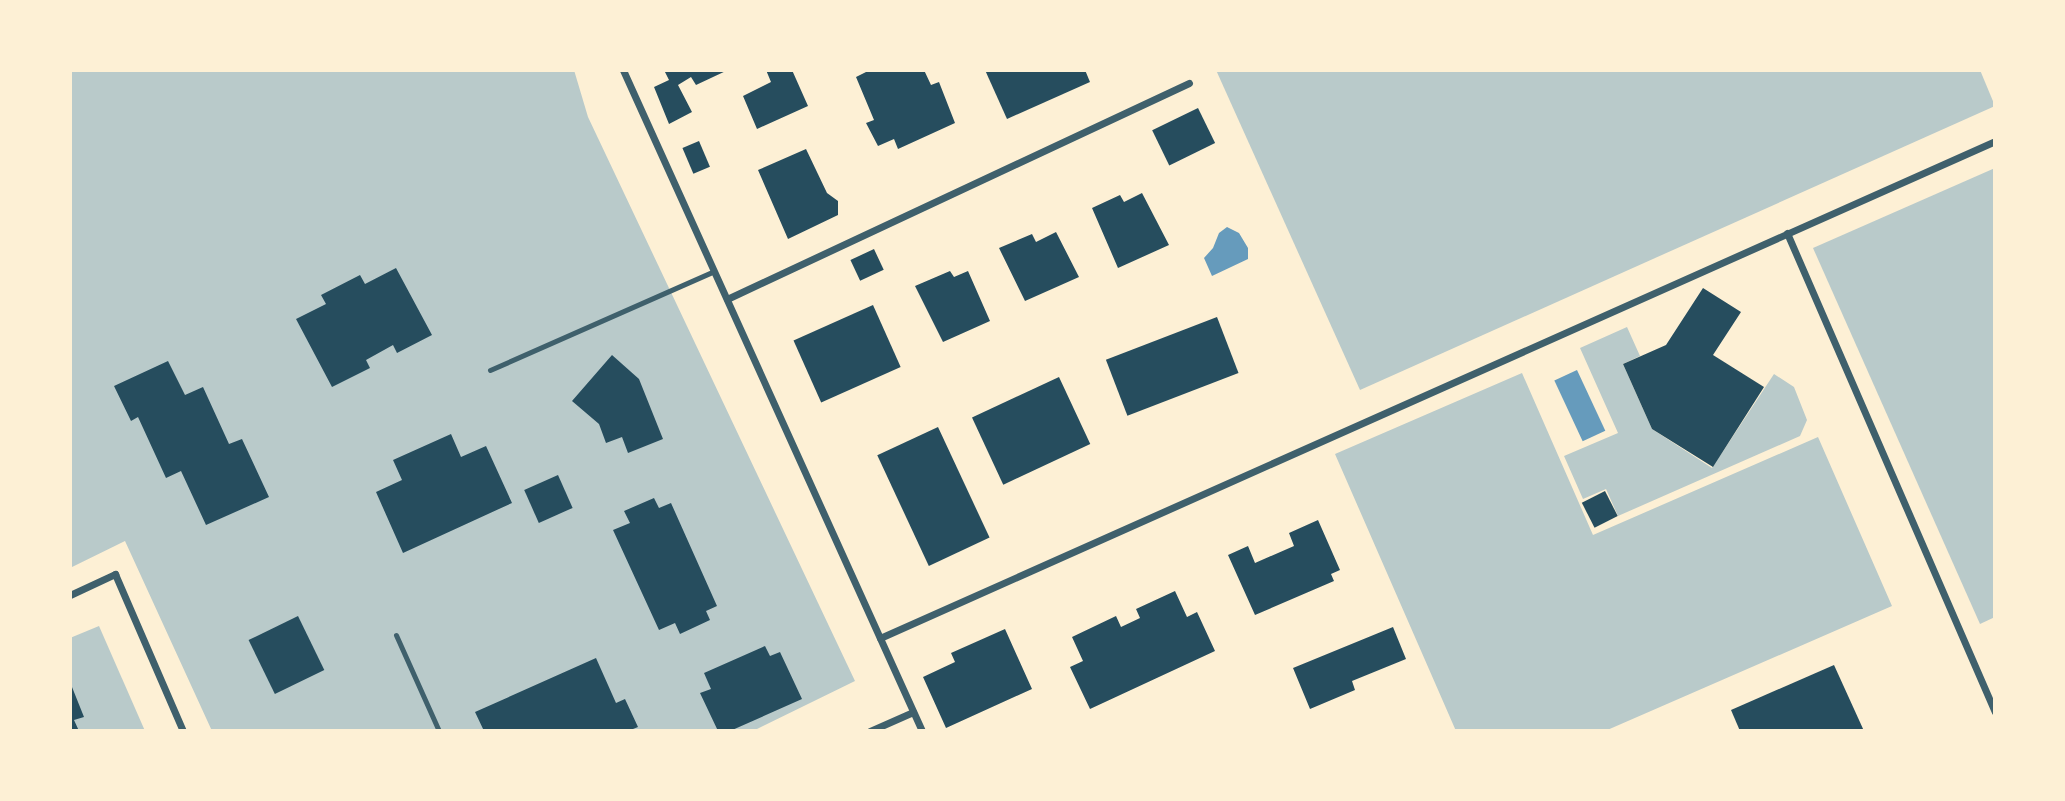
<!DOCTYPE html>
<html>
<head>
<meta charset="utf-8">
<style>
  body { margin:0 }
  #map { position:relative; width:2065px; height:801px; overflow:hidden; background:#fdf0d5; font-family:Bitter,serif }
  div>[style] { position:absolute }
  .green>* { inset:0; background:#b9caca }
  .water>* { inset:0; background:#669bbc; transform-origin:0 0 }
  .building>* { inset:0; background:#264d5e; transform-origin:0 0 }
  .service>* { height:5px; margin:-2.5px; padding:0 2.5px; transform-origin:2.5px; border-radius:2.5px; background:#3f606c }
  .minor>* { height:7px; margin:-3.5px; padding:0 3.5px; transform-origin:3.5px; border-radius:3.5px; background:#3f606c }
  span { translate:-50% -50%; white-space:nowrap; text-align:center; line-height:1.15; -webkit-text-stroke:7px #fdf0d5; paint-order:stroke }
  .frame { position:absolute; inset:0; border:72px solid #fdf0d5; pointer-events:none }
</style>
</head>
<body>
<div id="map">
  <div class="green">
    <i style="clip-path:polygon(70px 70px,574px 70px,588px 117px,855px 681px,753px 731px,212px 731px,125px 541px,70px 568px)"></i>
    <i style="clip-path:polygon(1216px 70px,1980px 70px,1995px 106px,1360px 390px)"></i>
    <i style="clip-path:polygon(1995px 168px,1995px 617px,1980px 624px,1813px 248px)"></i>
    <i style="clip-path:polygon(1627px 327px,1640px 356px,1623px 364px,1652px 429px,1712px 468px,1774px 374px,1794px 387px,1807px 420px,1800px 436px,1618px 516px,1606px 489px,1583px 499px,1564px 456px,1618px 433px,1580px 348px)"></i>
    <i style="clip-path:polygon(1522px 373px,1593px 535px,1818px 437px,1892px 606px,1605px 731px,1456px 731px,1335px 454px)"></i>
    <i style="clip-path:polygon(99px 626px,145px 731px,70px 731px,70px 638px)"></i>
  </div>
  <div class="water">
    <i style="clip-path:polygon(1227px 227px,1239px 233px,1248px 248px,1248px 259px,1212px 276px,1204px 258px,1213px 248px,1219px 233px)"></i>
    <i style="left:1577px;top:370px;width:67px;height:25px;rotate:65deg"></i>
  </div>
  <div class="building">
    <i style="clip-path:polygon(664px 70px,728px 70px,696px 85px,691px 77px,678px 85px,692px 112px,669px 124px,654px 87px,669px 80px)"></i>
    <i style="clip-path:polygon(766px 70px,792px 70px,808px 106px,757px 129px,743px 96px,771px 82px)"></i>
    <i style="clip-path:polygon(870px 70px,924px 70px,931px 85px,939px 82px,955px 123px,898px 149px,894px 139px,878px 146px,866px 123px,874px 120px,856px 77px)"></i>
    <i style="clip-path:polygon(985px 70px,1085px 70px,1090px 82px,1007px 119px)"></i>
    <i style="left:1198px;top:108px;width:39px;height:51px;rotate:64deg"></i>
    <i style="left:699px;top:141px;width:28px;height:18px;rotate:67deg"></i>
    <i style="clip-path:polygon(806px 149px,827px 193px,838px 201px,838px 215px,788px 239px,758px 170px)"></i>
    <i style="clip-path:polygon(1142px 193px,1169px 245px,1118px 268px,1092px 208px,1120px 195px,1124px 202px)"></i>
    <i style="clip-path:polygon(1056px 232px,1079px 277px,1025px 301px,999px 248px,1032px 234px,1036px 242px)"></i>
    <i style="left:874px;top:249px;width:23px;height:26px;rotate:65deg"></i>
    <i style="clip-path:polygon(396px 268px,432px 335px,397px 353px,393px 345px,366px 360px,370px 368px,332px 387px,296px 319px,326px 304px,321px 295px,360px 275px,365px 284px)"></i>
    <i style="clip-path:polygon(950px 271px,954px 277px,968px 271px,990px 321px,943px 342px,915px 286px)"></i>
    <i style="clip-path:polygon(1703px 288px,1741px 312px,1713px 355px,1764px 387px,1713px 467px,1652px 429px,1623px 364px,1666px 345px)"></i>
    <i style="left:873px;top:305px;width:68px;height:87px;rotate:66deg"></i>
    <i style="left:1217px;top:317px;width:60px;height:119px;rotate:69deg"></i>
    <i style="clip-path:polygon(612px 355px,639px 379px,663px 439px,628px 453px,622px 437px,606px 443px,599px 424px,572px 401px)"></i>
    <i style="clip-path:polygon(168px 361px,185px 395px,203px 387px,229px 444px,242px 439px,269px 497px,206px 525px,181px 471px,166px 478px,138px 417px,131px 421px,114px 386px)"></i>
    <i style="left:1059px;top:377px;width:74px;height:96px;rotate:65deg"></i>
    <i style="left:938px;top:427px;width:122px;height:67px;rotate:65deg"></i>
    <i style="clip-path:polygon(451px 434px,461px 457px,486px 446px,512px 503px,403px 553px,376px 492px,402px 480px,393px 460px)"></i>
    <i style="left:558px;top:475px;width:36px;height:37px;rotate:66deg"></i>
    <i style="left:1605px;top:491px;width:28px;height:26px;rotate:63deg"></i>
    <i style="clip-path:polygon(654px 498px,659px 508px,671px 503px,717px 606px,706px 611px,710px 620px,680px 634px,675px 623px,659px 630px,613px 530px,630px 523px,624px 511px)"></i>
    <i style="clip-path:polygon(1318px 520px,1340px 570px,1331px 574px,1334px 581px,1255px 615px,1228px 555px,1248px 546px,1255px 563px,1294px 546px,1289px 533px)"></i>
    <i style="clip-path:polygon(1175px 591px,1187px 617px,1197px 612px,1215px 651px,1090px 709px,1070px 667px,1083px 661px,1072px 637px,1116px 616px,1121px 627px,1140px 618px,1136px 609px)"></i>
    <i style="left:298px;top:616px;width:60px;height:55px;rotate:64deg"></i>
    <i style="clip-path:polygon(1393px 627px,1406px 659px,1352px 681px,1355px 690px,1310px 709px,1293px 668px)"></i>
    <i style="clip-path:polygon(1005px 629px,1032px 689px,946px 728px,923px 677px,955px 662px,951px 653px)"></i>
    <i style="clip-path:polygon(765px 646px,770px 656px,780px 652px,802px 699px,730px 731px,718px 731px,700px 693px,711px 689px,704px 673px)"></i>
    <i style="clip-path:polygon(596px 658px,616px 703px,625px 699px,638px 727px,628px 731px,484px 731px,475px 712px)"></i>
    <i style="clip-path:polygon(1834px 665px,1864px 731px,1740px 731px,1731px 710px)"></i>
    <i style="clip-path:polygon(70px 682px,84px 717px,74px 720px,79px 731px,70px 731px)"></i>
  </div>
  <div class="service">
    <i style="left:490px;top:370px;width:245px;rotate:-23.8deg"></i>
    <i style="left:396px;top:635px;width:105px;rotate:65.9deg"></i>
  </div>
  <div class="minor">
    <i style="left:623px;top:70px;width:725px;rotate:65.66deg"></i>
    <i style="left:1787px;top:233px;width:522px;rotate:66.53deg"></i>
    <i style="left:727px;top:299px;width:510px;rotate:-25.06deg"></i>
    <i style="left:70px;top:595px;width:50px;rotate:-25deg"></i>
    <i style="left:115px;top:574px;width:171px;rotate:66.6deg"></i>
    <i style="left:880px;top:638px;width:1221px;rotate:-24.02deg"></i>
    <i style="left:870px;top:731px;width:47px;rotate:-23.8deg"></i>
  </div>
  <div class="frame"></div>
</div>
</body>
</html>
